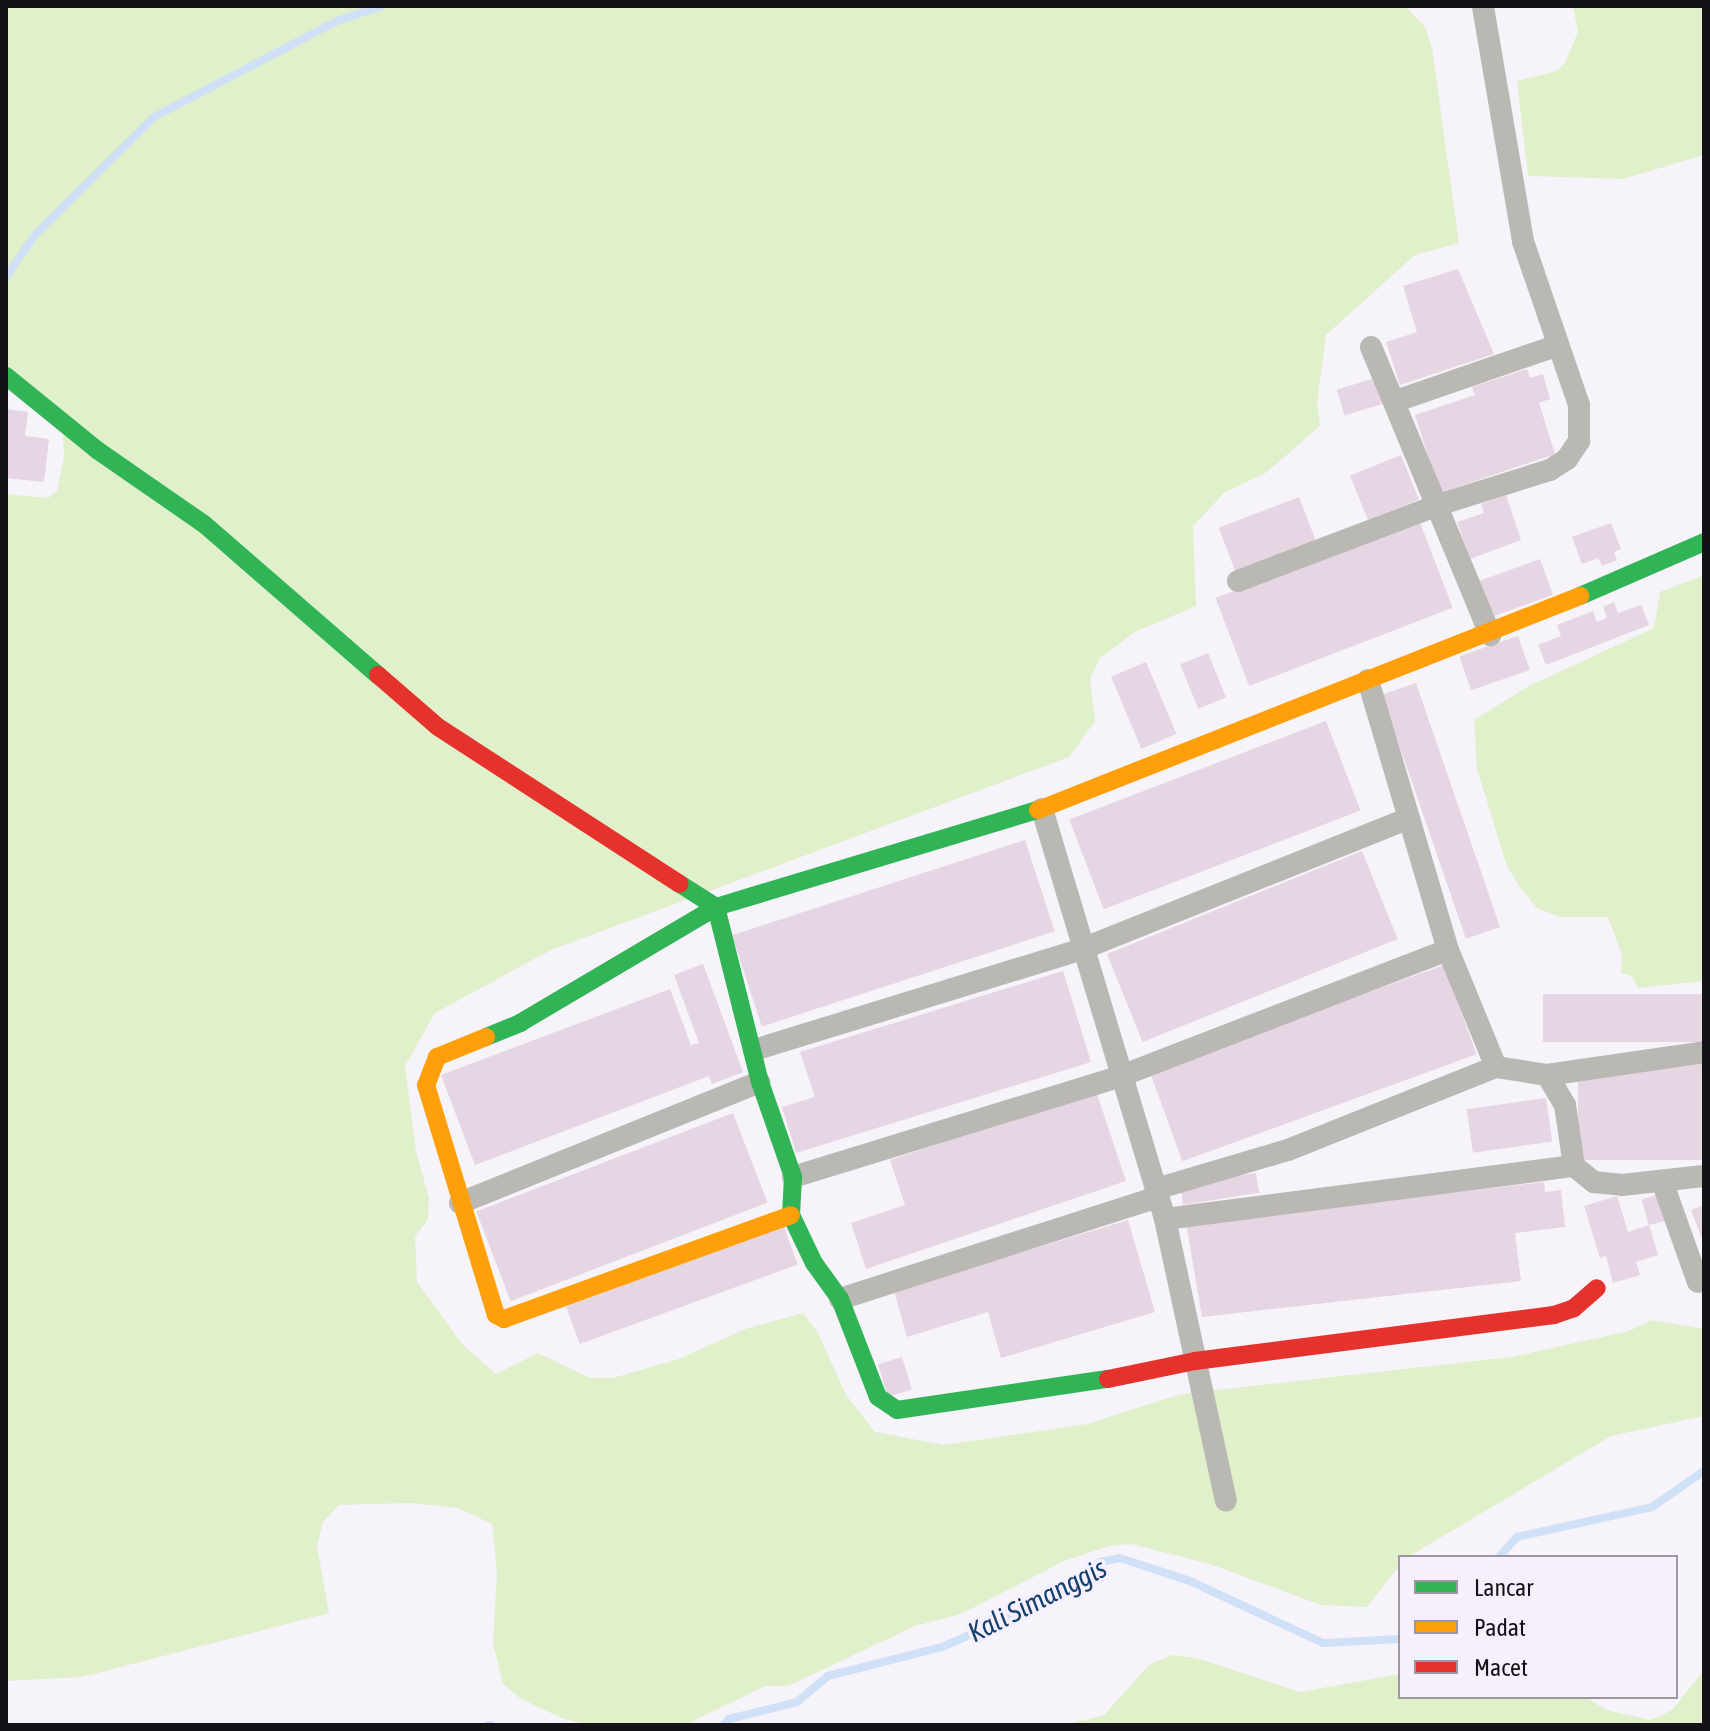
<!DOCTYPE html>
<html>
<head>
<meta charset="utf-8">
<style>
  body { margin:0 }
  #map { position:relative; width:1710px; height:1731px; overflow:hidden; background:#f6f3fa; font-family:"Asap Condensed",sans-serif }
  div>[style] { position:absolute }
  .green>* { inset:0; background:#dff0ca }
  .stream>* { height:8px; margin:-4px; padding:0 4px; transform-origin:4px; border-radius:4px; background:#cfe0f7 }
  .building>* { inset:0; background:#e6d5e3; transform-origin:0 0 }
  .street>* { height:22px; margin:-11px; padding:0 11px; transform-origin:11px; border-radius:11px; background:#bab8b3 }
  .fast>* { height:18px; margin:-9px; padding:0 9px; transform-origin:9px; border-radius:9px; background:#30b455 }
  .slow>* { height:18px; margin:-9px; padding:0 9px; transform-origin:9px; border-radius:9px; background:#ff9f0a }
  .jam>* { height:18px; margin:-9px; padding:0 9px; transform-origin:9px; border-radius:9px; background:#e5322d }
  span { translate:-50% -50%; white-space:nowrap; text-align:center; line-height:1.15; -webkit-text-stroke:7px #f6f0fd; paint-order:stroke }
  .water-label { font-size:28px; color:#14406e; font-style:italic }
  .frame { position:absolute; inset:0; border:8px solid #141217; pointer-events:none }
  .legend { position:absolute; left:1398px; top:1555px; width:280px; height:144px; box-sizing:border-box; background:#f6f0fd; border:2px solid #9c97a1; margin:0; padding:10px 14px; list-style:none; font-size:24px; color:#141217 }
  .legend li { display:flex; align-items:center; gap:16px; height:40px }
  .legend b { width:40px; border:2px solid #9c97a1 }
</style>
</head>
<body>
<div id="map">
  <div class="green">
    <i style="clip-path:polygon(6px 6px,1405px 6px,1425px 27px,1432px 48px,1459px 243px,1415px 255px,1326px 335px,1317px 403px,1320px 426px,1267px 472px,1224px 493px,1193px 526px,1196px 606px,1135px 632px,1100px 658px,1090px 679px,1095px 721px,1069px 757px,551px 950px,435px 1013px,405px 1066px,416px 1151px,429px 1198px,428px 1220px,415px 1236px,417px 1282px,462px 1344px,496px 1374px,538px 1353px,590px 1378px,613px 1378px,679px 1359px,745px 1329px,803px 1313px,818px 1333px,846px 1395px,875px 1432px,944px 1445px,1087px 1424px,1181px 1394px,1511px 1357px,1629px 1331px,1651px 1320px,1704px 1329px,1704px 1416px,1611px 1436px,1408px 1557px,1400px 1557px,1400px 1565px,1367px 1607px,1321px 1605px,1210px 1564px,1131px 1544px,1109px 1546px,1064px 1561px,961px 1614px,915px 1626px,788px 1686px,765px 1686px,685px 1725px,587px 1724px,564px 1719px,521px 1699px,503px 1684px,493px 1643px,497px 1573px,492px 1524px,458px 1508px,410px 1503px,339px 1505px,323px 1522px,317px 1546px,329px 1613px,82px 1677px,6px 1681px,6px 494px,48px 498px,57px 491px,64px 457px,63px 434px,6px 386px)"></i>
    <i style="clip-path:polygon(1573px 6px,1704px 6px,1704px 155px,1623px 179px,1528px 176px,1517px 81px,1557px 71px,1565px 63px,1578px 32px)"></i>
    <i style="clip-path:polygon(1704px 575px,1704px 981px,1638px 988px,1632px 976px,1621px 973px,1622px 955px,1608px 917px,1560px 917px,1537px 908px,1521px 889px,1507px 866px,1477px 769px,1474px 720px,1529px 686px,1654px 628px,1660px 592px)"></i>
    <i style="clip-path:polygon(1172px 1655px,1196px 1658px,1300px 1692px,1400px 1674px,1400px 1697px,1586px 1697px,1606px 1710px,1651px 1720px,1672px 1710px,1704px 1670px,1704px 1725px,1064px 1725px,1104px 1715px,1150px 1664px)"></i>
  </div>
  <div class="stream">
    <i style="left:6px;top:277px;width:51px;rotate:-55.4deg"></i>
    <i style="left:35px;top:235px;width:168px;rotate:-44.8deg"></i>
    <i style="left:154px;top:117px;width:209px;rotate:-27.7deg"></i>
    <i style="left:339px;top:20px;width:45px;rotate:-18deg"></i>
    <i style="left:1499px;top:1557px;width:27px;rotate:-48deg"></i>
    <i style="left:1517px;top:1537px;width:138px;rotate:-12.5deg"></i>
    <i style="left:1652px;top:1507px;width:63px;rotate:-34.7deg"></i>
    <i style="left:488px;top:1725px;width:3px"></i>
    <i style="left:723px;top:1725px;width:8px;rotate:-45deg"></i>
    <i style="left:729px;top:1719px;width:70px;rotate:-14deg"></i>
    <i style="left:797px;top:1702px;width:40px;rotate:-40deg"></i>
    <i style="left:828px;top:1676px;width:118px;rotate:-14.3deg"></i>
    <i style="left:942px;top:1647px;width:77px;rotate:-23.6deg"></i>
    <i style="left:1013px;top:1616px;width:102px;rotate:-31.8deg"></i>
    <i style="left:1100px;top:1562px;width:20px;rotate:-11deg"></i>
    <i style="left:1120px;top:1558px;width:74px;rotate:18.2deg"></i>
    <i style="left:1190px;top:1581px;width:147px;rotate:25deg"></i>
    <i style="left:1323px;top:1643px;width:77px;rotate:-3deg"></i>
  </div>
  <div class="building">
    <i style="clip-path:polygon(1458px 269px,1494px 354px,1400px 385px,1386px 342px,1417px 332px,1403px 286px)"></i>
    <i style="clip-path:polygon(1527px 369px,1530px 378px,1543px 374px,1550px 399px,1539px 403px,1555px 454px,1440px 493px,1415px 415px,1475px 395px,1472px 387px)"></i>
    <i style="left:1375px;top:378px;width:27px;height:40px;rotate:73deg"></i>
    <i style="clip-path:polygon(6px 409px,28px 412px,25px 436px,49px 439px,44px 482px,6px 478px)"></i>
    <i style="left:1401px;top:455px;width:48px;height:55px;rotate:68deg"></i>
    <i style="clip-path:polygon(1506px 495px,1521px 540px,1470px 559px,1457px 522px,1484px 513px,1481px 504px)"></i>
    <i style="left:1299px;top:497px;width:48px;height:86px;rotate:69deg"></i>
    <i style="left:1419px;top:520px;width:94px;height:218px;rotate:69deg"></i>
    <i style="clip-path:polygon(1611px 523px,1621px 549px,1614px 552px,1617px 560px,1602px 566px,1598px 558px,1582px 564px,1572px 537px)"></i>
    <i style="left:1540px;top:559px;width:38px;height:66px;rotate:70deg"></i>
    <i style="clip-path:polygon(1614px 602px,1618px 613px,1641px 605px,1649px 625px,1546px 665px,1538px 645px,1561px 636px,1557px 625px,1593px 611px,1597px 622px,1607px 618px,1603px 607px)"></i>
    <i style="left:1518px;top:636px;width:36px;height:62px;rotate:71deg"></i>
    <i style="left:1208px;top:653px;width:48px;height:30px;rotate:68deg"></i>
    <i style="left:1146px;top:662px;width:78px;height:38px;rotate:67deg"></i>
    <i style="left:1416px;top:683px;width:258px;height:36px;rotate:71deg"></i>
    <i style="left:1326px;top:721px;width:96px;height:275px;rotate:69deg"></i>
    <i style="left:1025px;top:840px;width:96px;height:308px;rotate:72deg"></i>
    <i style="left:1362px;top:851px;width:95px;height:275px;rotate:68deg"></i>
    <i style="clip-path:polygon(703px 964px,743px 1072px,712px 1084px,709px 1076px,475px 1165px,441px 1075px,670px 989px,691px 1045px,699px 1043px,674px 975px)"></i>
    <i style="left:1444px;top:965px;width:95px;height:313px;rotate:70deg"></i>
    <i style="clip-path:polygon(1063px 971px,1091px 1062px,796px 1153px,782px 1107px,815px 1097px,800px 1052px)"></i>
    <i style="left:1704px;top:994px;width:48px;height:161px;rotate:90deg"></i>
    <i style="left:1704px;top:1064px;width:96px;height:126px;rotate:90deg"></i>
    <i style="clip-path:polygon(1096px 1091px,1126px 1181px,866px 1269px,851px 1223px,905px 1205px,890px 1160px)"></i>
    <i style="left:1546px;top:1098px;width:44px;height:80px;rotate:82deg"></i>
    <i style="left:733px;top:1113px;width:96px;height:275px;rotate:69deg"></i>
    <i style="left:1256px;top:1173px;width:20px;height:77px;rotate:81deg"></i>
    <i style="clip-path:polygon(1544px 1182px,1545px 1192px,1561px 1190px,1565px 1227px,1515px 1233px,1521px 1281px,1202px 1317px,1186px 1223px)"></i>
    <i style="left:1661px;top:1194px;width:27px;height:20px;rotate:75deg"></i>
    <i style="clip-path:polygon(1617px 1196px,1628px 1232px,1649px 1225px,1658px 1255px,1636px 1262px,1640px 1275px,1613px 1283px,1606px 1256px,1600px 1258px,1584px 1206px)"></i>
    <i style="clip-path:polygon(1704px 1205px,1704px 1244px,1691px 1210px)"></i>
    <i style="clip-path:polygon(1128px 1220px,1155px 1312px,1001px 1358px,988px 1312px,907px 1337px,894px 1291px)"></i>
    <i style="left:784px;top:1227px;width:40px;height:232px;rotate:70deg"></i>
    <i style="left:902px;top:1357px;width:34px;height:25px;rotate:73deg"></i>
  </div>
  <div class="street">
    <i style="left:1371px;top:347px;width:312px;rotate:67.5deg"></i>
    <i style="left:1396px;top:401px;width:169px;rotate:-19deg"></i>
    <i style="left:1238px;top:581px;width:214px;rotate:-20.8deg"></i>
    <i style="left:1438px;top:505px;width:117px;rotate:-17.4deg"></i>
    <i style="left:1550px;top:470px;width:20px;rotate:-33deg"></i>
    <i style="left:1567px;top:459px;width:22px;rotate:-56deg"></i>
    <i style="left:1579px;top:441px;width:36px;rotate:-90deg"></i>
    <i style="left:1579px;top:405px;width:173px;rotate:-108.9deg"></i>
    <i style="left:1523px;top:241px;width:238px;rotate:-99.7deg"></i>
    <i style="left:1368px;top:680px;width:282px;rotate:73.5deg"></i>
    <i style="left:1448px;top:950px;width:126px;rotate:67.7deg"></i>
    <i style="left:1496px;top:1067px;width:52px;rotate:8.9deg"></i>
    <i style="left:1547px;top:1075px;width:35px;rotate:59deg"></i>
    <i style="left:1565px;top:1105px;width:62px;rotate:81.6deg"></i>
    <i style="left:1574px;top:1166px;width:26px;rotate:39deg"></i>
    <i style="left:1594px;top:1182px;width:28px;rotate:6deg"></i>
    <i style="left:1622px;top:1185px;width:82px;rotate:-6.3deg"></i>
    <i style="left:1042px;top:809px;width:428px;rotate:73.3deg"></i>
    <i style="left:1165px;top:1219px;width:288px;rotate:77.8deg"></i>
    <i style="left:754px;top:1050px;width:343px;rotate:-17.1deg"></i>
    <i style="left:1082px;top:949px;width:350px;rotate:-21.8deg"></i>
    <i style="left:1547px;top:1075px;width:159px;rotate:-8.3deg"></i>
    <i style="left:793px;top:1177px;width:343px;rotate:-17.1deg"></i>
    <i style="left:1121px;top:1076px;width:350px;rotate:-21.1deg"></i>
    <i style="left:1662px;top:1181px;width:107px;rotate:70.4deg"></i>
    <i style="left:1156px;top:1189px;width:138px;rotate:-16.5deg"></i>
    <i style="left:1288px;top:1150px;width:224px;rotate:-21.8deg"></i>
    <i style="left:460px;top:1203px;width:323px;rotate:-22deg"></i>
    <i style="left:1165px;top:1219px;width:412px;rotate:-7.4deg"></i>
    <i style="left:840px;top:1299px;width:333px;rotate:-17.8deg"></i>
  </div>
  <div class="fast">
    <i style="left:6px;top:376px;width:117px;rotate:39.1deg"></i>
    <i style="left:97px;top:450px;width:130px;rotate:34.7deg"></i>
    <i style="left:204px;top:524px;width:230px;rotate:41deg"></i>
    <i style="left:1580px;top:596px;width:135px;rotate:-23.5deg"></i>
    <i style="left:680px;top:884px;width:43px;rotate:32.6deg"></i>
    <i style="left:716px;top:907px;width:180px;rotate:75.9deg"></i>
    <i style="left:760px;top:1082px;width:101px;rotate:70.8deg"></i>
    <i style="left:793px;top:1177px;width:38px;rotate:93deg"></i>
    <i style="left:791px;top:1215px;width:53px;rotate:64.4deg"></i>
    <i style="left:814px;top:1263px;width:44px;rotate:54.2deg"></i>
    <i style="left:840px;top:1299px;width:105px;rotate:68.8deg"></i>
    <i style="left:878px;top:1397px;width:23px;rotate:34deg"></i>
    <i style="left:897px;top:1410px;width:213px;rotate:-8.4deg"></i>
    <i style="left:486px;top:1037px;width:37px;rotate:-22deg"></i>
    <i style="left:520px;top:1023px;width:228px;rotate:-30.6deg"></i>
    <i style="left:716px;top:907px;width:336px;rotate:-16.8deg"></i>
  </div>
  <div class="slow">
    <i style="left:1038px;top:810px;width:583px;rotate:-21.55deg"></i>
    <i style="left:486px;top:1037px;width:53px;rotate:157.8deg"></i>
    <i style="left:437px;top:1057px;width:30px;rotate:111deg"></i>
    <i style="left:426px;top:1085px;width:240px;rotate:73.1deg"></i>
    <i style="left:496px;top:1315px;width:9px;rotate:27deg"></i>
    <i style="left:504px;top:1319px;width:305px;rotate:-19.9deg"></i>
  </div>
  <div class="jam">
    <i style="left:378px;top:675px;width:79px;rotate:40.9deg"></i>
    <i style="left:438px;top:727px;width:288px;rotate:33deg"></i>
    <i style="left:1108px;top:1379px;width:89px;rotate:-11.7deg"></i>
    <i style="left:1195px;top:1361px;width:362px;rotate:-7.3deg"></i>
    <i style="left:1554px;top:1315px;width:21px;rotate:-19deg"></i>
    <i style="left:1574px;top:1308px;width:30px;rotate:-41deg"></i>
  </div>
  <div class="water-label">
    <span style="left:1037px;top:1600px;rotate:-27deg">Kali Simanggis</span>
  </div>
  <div class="frame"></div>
  <ul class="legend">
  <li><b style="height:10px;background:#30b455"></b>Lancar</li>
  <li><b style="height:10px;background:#ff9f0a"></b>Padat</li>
  <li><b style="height:10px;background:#e5322d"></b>Macet</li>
  </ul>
</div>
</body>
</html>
